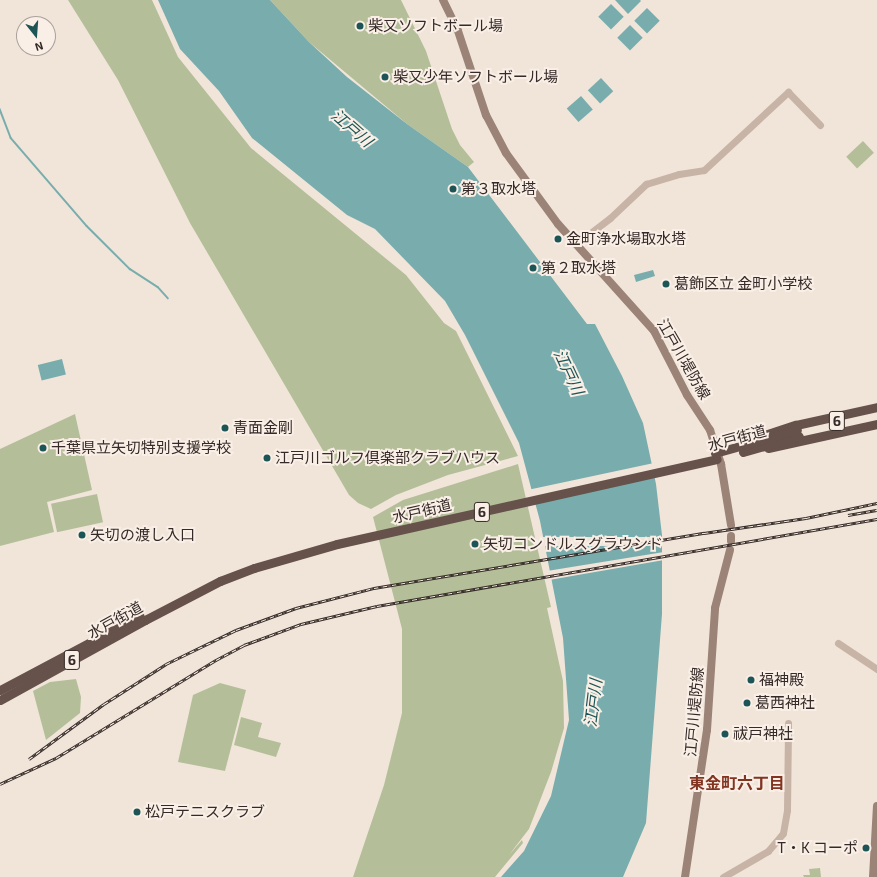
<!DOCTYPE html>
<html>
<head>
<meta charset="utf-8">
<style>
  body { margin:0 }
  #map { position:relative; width:877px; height:877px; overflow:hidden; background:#f1e5d9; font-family:"Exo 2","Noto Sans JP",sans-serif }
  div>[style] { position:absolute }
  .green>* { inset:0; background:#b4bf9a; transform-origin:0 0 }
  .water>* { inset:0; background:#79adad; transform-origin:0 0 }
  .pier>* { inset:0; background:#f1e5d9; transform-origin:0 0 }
  .stream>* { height:1.5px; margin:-0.75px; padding:0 0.75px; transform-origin:0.75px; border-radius:0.75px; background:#79adad }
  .tertiary>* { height:7px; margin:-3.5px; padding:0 3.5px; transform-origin:3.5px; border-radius:3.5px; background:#c8b4a6 }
  .secondary>* { height:8px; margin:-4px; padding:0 4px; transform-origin:4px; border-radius:4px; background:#9c8377 }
  .trunk>* { height:9px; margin:-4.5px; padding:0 4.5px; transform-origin:4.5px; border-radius:4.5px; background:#66524b }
  .rail>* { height:3px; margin-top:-1.5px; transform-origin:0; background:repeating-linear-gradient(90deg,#f9efe6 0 4.5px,#352a27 0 9px); box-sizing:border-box; border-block:1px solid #352a27 }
  .trunk-bridge>* { height:9px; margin:-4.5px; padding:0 4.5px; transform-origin:4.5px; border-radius:4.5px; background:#66524b }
  .dots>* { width:11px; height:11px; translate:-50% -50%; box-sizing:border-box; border:2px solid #f9efe6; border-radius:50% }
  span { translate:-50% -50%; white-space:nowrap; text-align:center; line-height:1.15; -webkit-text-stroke:4px #f9efe6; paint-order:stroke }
  .shield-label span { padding:1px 3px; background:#f9efe6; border:1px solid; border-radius:3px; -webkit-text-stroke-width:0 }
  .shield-label { font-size:14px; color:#352a27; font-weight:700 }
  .poi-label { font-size:15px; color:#352a27 }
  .left { translate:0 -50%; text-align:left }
  .right { translate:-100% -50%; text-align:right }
  .street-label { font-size:15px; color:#352a27 }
  .water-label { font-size:16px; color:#1d5455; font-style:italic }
  .neighbourhood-label { font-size:16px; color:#823421; font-weight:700 }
  .north { position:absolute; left:16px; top:16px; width:40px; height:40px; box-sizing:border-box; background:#f9efe6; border:1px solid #aba09a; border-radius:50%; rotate:163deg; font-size:11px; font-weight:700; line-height:16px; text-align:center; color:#352a27 }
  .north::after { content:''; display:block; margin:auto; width:14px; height:18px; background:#1d5455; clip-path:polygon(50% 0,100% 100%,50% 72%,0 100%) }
</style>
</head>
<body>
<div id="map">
  <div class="green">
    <i style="clip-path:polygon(68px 0,152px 0,178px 57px,251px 148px,406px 275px,444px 323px,456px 331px,518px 456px,448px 475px,396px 495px,371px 509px,358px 503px,349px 495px,190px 223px,118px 80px)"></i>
    <i style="clip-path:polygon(270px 0,401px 0,426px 51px,452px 129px,460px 145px,474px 162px,468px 167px,407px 124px,309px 42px)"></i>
    <i style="left:863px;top:141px;width:16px;height:23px;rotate:47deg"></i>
    <i style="clip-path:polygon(75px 414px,92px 490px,47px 502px,54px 532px,0 546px,0 449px)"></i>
    <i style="clip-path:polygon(518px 464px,551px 607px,547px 608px,563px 681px,564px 728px,551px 772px,529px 829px,509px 855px,522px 840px,523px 843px,495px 877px,353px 877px,384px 785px,402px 713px,402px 629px,373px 517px,403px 500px)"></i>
    <i style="left:97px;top:494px;width:29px;height:47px;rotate:78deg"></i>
    <i style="clip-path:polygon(76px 679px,81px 697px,80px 713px,46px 740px,33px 691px,50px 682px)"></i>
    <i style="clip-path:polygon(220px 683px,246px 690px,225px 771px,178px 762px,193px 695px)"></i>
    <i style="clip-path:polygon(241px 717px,262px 723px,258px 737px,281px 743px,276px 757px,234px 745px)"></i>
    <i style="clip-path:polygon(820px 868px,821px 877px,804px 877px,803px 875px,810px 875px,809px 869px)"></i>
  </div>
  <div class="water">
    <i style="clip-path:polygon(158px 0,270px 0,309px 42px,347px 77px,407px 124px,468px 167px,587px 324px,595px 324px,622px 376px,643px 423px,656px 484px,662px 535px,662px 614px,646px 823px,623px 877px,501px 877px,524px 851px,551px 796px,569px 720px,563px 638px,540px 521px,519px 443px,465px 335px,445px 301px,375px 229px,347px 215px,252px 138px,219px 91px,180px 49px)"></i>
    <i style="clip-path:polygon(615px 0,640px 0,641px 1px,628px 14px)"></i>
    <i style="left:611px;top:4px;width:18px;height:18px;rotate:45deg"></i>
    <i style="left:647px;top:8px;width:18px;height:18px;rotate:45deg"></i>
    <i style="left:630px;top:25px;width:18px;height:18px;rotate:45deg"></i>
    <i style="left:601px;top:78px;width:18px;height:18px;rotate:47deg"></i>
    <i style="left:581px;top:96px;width:18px;height:19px;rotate:49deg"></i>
    <i style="clip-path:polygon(653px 270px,655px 276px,636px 282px,634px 275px)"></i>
    <i style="left:62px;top:359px;width:16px;height:25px;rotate:76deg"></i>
  </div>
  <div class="pier">
    <i style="left:654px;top:463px;width:14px;height:127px;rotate:78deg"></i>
    <i style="left:664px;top:537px;width:9px;height:121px;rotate:90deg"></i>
    <i style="clip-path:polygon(664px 552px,664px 560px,549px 580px,547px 571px)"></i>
  </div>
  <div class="stream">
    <i style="left:0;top:109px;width:31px;rotate:69deg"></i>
    <i style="left:11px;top:138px;width:116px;rotate:49.2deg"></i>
    <i style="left:87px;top:226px;width:61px;rotate:45deg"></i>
    <i style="left:130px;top:269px;width:33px;rotate:33deg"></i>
    <i style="left:158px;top:287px;width:15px;rotate:48deg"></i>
  </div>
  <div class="tertiary">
    <i style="left:576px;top:244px;width:43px;rotate:-37.4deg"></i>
    <i style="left:610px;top:218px;width:50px;rotate:-43.4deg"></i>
    <i style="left:646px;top:184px;width:34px;rotate:-17deg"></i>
    <i style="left:679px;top:174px;width:25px;rotate:-9deg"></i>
    <i style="left:704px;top:170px;width:115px;rotate:-42.9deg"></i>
    <i style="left:788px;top:92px;width:46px;rotate:45.9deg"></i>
    <i style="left:838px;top:643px;width:47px;rotate:33.7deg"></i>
    <i style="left:723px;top:877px;width:52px;rotate:-30deg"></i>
    <i style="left:768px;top:851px;width:23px;rotate:-50deg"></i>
    <i style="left:783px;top:833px;width:23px;rotate:-80deg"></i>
    <i style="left:787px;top:810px;width:87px;rotate:-89.3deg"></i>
  </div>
  <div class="secondary">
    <i style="left:443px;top:0;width:34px;rotate:64deg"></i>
    <i style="left:458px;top:31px;width:89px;rotate:71.6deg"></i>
    <i style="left:486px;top:115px;width:43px;rotate:62.2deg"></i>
    <i style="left:506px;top:153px;width:88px;rotate:53.8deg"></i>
    <i style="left:558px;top:224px;width:144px;rotate:48.1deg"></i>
    <i style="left:654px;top:331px;width:72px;rotate:62.7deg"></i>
    <i style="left:687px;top:395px;width:42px;rotate:56.7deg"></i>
    <i style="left:710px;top:430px;width:36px;rotate:72deg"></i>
    <i style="left:721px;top:464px;width:62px;rotate:80.7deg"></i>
    <i style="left:731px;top:541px;width:5px;rotate:-90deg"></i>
    <i style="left:685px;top:877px;width:149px;rotate:-81.5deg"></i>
    <i style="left:707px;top:730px;width:122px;rotate:-86.2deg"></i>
    <i style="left:715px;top:608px;width:60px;rotate:-75.5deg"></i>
    <i style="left:873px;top:877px;width:71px;rotate:-86.8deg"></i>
  </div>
  <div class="trunk">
    <i style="left:758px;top:437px;width:40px;rotate:-18deg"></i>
    <i style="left:796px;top:425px;width:83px;rotate:-12.5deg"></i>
    <i style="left:768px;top:448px;width:112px;rotate:-12.4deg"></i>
    <i style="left:0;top:690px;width:158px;rotate:-27.9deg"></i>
    <i style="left:0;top:700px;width:166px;rotate:-28.9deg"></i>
    <i style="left:145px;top:620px;width:85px;rotate:-27.5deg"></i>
    <i style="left:220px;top:581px;width:36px;rotate:-21deg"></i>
    <i style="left:254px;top:568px;width:86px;rotate:-16.1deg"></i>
    <i style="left:337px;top:544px;width:389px;rotate:-12.6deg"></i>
  </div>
  <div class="rail">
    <i style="left:848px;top:515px;width:29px;rotate:-10deg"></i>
    <i style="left:29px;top:759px;width:93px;rotate:-36.3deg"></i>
    <i style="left:104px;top:704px;width:74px;rotate:-32.8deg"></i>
    <i style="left:166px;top:664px;width:78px;rotate:-25.9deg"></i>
    <i style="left:236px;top:630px;width:64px;rotate:-20.1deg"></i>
    <i style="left:296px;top:608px;width:81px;rotate:-14.4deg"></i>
    <i style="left:374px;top:588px;width:335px;rotate:-9.5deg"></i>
    <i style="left:704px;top:533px;width:103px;rotate:-8.4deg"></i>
    <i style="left:806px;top:518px;width:73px;rotate:-11.9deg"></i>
    <i style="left:0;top:784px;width:62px;rotate:-24.9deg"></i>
    <i style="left:56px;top:758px;width:188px;rotate:-31.5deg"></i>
    <i style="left:216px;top:660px;width:32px;rotate:-28deg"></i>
    <i style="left:244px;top:645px;width:61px;rotate:-20.2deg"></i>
    <i style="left:301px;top:624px;width:78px;rotate:-13.3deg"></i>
    <i style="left:377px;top:606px;width:508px;rotate:-9.87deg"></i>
  </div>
  <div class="trunk-bridge">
    <i style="left:743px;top:452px;width:58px;rotate:-15.9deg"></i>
    <i style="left:715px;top:453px;width:85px;rotate:-15.7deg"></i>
  </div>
  <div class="dots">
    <i style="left:360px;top:26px;background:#1d5455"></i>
    <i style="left:385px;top:77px;background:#1d5455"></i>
    <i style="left:453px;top:189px;background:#1d5455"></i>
    <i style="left:558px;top:239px;background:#1d5455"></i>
    <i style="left:533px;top:268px;background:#1d5455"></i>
    <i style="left:666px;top:284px;background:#1d5455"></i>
    <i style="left:225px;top:428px;background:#1d5455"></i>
    <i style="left:43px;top:448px;background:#1d5455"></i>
    <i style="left:267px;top:458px;background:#1d5455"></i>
    <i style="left:82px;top:535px;background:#1d5455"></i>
    <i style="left:475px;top:544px;background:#1d5455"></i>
    <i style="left:751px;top:680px;background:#1d5455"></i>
    <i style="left:747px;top:703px;background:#1d5455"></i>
    <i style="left:725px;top:734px;background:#1d5455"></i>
    <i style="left:137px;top:812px;background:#1d5455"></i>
    <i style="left:866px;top:848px;background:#1d5455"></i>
  </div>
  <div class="shield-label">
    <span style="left:837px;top:421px">6</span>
    <span style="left:482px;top:512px">6</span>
    <span style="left:72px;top:660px">6</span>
  </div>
  <div class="poi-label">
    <span class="left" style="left:368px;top:26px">柴又ソフトボール場</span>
    <span class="left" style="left:393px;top:77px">柴又少年ソフトボール場</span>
    <span class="left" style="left:461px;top:189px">第３取水塔</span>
    <span class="left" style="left:566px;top:239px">金町浄水場取水塔</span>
    <span class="left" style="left:541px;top:268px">第２取水塔</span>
    <span class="left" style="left:674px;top:284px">葛飾区立 金町小学校</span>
    <span class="left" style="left:233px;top:428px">青面金剛</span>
    <span class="left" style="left:51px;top:448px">千葉県立矢切特別支援学校</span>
    <span class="left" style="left:275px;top:458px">江戸川ゴルフ倶楽部クラブハウス</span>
    <span class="left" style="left:90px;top:535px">矢切の渡し入口</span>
    <span class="left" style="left:483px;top:544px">矢切コンドルスグラウンド</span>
    <span class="left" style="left:759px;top:680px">福神殿</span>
    <span class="left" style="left:755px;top:703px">葛西神社</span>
    <span class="left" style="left:733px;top:734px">祓戸神社</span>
    <span class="left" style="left:145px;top:812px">松戸テニスクラブ</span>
    <span class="right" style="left:858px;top:848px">T・K コーポ</span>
  </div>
  <div class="street-label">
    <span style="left:684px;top:359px;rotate:60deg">江戸川堤防線</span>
    <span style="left:737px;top:438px;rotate:-15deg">水戸街道</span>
    <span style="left:422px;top:511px;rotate:-13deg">水戸街道</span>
    <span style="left:115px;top:620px;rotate:-29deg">水戸街道</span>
    <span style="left:694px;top:712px;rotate:-85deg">江戸川堤防線</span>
  </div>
  <div class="water-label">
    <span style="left:352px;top:128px;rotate:41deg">江戸川</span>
    <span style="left:569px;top:372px;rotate:65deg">江戸川</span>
    <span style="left:593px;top:703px;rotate:-83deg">江戸川</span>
  </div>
  <div class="neighbourhood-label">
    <span style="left:737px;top:783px">東金町六丁目</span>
  </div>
  <div class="north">N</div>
</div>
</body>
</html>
